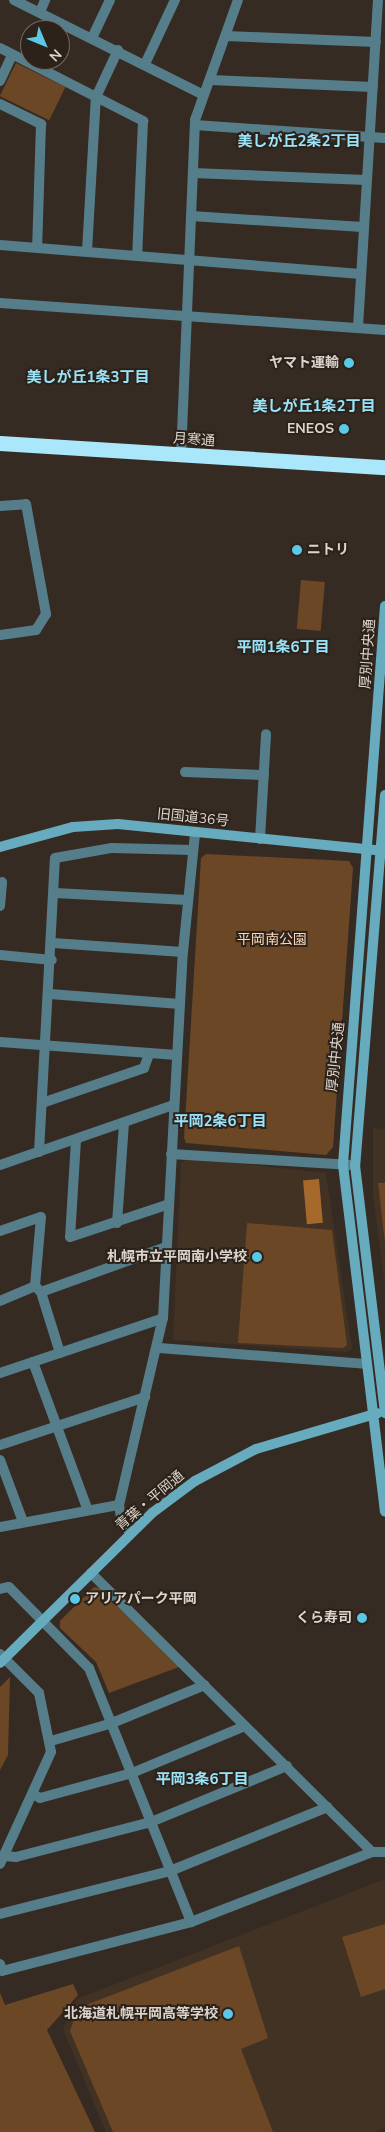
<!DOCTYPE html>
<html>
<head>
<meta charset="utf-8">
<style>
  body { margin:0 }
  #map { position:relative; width:385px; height:2132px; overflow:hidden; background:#362b23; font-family:"Nunito Sans","Noto Sans JP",sans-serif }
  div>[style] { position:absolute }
  .built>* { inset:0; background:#413224 }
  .green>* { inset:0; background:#6b4726; transform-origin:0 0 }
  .water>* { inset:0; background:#a7692b; transform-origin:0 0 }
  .street>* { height:10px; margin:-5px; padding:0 5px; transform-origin:5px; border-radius:5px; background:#557e8a }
  .secondary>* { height:10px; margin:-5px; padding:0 5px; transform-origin:5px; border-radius:5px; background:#67abbf }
  .highway>* { height:15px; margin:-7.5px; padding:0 7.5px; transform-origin:7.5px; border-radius:7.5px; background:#abe7fa }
  .dots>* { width:14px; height:14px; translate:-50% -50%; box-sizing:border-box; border:2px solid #2c2219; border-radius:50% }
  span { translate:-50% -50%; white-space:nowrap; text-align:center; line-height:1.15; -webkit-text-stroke:4px #2c2219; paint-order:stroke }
  .poi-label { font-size:14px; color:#dcd5cf; font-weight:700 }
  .right { translate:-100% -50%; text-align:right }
  .left { translate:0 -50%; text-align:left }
  .street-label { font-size:14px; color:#dcd5cf }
  .park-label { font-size:14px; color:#fcd8ba }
  .neighbourhood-label { font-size:15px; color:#99e4fb; font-weight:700 }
  .north { position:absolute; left:20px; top:20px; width:50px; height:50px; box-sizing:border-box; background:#2c2219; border:1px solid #726a62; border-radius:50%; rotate:135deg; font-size:14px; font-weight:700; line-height:20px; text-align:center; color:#dcd5cf }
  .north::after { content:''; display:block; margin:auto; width:18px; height:22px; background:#5ac8e6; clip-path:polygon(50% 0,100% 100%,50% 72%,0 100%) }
</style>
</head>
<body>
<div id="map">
  <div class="built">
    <i style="clip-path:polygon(373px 1128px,385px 1129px,385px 1287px,373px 1196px)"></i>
    <i style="clip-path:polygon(188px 1158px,326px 1173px,352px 1349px,346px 1352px,173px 1340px,181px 1163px)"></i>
    <i style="clip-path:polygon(385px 1879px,385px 2128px,375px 2132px,106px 2132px,63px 2029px,77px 1999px)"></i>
  </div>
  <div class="green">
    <i style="left:16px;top:63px;width:55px;height:37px;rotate:26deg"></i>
    <i style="left:301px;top:580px;width:24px;height:49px;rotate:5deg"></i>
    <i style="clip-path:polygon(206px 854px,349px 861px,353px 868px,333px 1147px,326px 1155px,186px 1143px,184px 1138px,201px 858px)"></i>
    <i style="clip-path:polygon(378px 1183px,385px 1183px,385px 1243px)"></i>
    <i style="clip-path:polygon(247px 1223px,332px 1230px,347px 1345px,343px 1348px,238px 1343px)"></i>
    <i style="clip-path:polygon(94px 1587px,99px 1588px,179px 1667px,109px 1693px,96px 1662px,60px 1628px,60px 1621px)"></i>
    <i style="clip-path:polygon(10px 1677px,8px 1755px,0 1770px,0 1687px)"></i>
    <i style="clip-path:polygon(385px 1924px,385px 1989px,361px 1997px,342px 1937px)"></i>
    <i style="clip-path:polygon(239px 1946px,268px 2038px,241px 2049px,273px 2132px,113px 2132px,70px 2031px,78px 2008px)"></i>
    <i style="clip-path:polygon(73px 1984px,78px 1995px,47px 2030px,95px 2132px,0 2132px,0 1993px,5px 2005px)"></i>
  </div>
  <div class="water">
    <i style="left:319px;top:1179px;width:44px;height:16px;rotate:85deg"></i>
  </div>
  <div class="street">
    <i style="left:14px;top:0;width:212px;rotate:26.6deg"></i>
    <i style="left:40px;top:12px;width:13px;rotate:-67deg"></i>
    <i style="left:226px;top:36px;width:150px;rotate:2.3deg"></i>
    <i style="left:92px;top:38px;width:42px;rotate:-64.7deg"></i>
    <i style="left:0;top:48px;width:161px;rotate:27deg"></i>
    <i style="left:143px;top:121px;width:135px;rotate:92.5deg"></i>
    <i style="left:145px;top:64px;width:71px;rotate:-64.9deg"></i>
    <i style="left:211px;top:80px;width:162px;rotate:2.5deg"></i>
    <i style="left:0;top:81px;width:29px;rotate:-65deg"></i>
    <i style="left:0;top:104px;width:46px;rotate:26deg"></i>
    <i style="left:41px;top:124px;width:124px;rotate:91.8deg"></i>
    <i style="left:195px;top:125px;width:190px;rotate:3.9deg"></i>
    <i style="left:193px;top:173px;width:173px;rotate:2.3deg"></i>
    <i style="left:191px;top:216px;width:172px;rotate:3.7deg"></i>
    <i style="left:0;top:245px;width:362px;rotate:4.6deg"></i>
    <i style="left:87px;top:251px;width:154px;rotate:-86.7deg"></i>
    <i style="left:96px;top:97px;width:52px;rotate:-64.9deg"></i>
    <i style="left:0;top:303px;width:386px;rotate:4deg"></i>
    <i style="left:358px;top:327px;width:328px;rotate:-86.5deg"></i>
    <i style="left:181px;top:456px;width:336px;rotate:-87.6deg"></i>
    <i style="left:195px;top:120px;width:127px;rotate:-70.3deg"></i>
    <i style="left:0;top:506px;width:26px;rotate:-4deg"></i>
    <i style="left:26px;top:504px;width:112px;rotate:79.7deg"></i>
    <i style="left:46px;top:614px;width:19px;rotate:122deg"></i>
    <i style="left:36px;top:630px;width:36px;rotate:172deg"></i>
    <i style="left:185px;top:772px;width:79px;rotate:2.2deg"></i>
    <i style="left:260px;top:839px;width:105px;rotate:-86.7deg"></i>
    <i style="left:55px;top:893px;width:132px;rotate:3deg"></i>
    <i style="left:0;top:906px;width:24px;rotate:-85deg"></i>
    <i style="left:53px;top:943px;width:130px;rotate:4deg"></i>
    <i style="left:0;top:955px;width:52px;rotate:5.5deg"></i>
    <i style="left:50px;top:994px;width:130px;rotate:4.4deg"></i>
    <i style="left:0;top:1042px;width:177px;rotate:4.2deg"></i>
    <i style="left:42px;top:1103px;width:108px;rotate:-18.9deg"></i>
    <i style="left:144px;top:1068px;width:15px;rotate:-70deg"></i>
    <i style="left:76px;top:1140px;width:97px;rotate:93.5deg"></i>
    <i style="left:70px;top:1237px;width:104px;rotate:-18.4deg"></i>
    <i style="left:39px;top:1152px;width:294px;rotate:-86.9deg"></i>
    <i style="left:55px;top:858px;width:58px;rotate:-10deg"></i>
    <i style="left:112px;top:848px;width:80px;rotate:1.4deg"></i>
    <i style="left:171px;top:1154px;width:181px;rotate:3.5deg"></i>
    <i style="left:0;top:1165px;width:183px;rotate:-19.1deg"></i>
    <i style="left:117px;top:1223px;width:101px;rotate:-86deg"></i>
    <i style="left:0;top:1231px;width:43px;rotate:-18.9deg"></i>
    <i style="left:41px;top:1217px;width:69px;rotate:95deg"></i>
    <i style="left:41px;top:1292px;width:64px;rotate:72.7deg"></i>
    <i style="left:0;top:1301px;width:38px;rotate:-23deg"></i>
    <i style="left:35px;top:1286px;width:8px;rotate:45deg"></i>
    <i style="left:41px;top:1292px;width:133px;rotate:-19.8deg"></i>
    <i style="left:159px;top:1348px;width:207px;rotate:4.4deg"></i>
    <i style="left:33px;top:1362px;width:156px;rotate:69.7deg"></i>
    <i style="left:0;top:1373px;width:172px;rotate:-18.6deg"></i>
    <i style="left:0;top:1445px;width:153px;rotate:-18.3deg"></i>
    <i style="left:0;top:1460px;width:66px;rotate:69.6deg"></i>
    <i style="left:0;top:1527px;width:121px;rotate:-10.5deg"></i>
    <i style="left:131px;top:1533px;width:13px;rotate:-135deg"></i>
    <i style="left:122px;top:1524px;width:19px;rotate:-99deg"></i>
    <i style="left:119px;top:1505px;width:192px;rotate:-76.8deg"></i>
    <i style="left:163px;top:1318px;width:367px;rotate:-86.9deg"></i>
    <i style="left:183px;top:952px;width:120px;rotate:-84.2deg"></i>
    <i style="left:91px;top:1573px;width:396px;rotate:44.8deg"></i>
    <i style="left:0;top:1589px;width:9px;rotate:-13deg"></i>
    <i style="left:9px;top:1587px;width:114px;rotate:45.4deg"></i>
    <i style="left:89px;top:1668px;width:274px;rotate:68.1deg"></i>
    <i style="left:0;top:1654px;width:55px;rotate:45deg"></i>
    <i style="left:39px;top:1693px;width:60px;rotate:78.5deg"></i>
    <i style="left:51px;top:1752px;width:123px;rotate:114.5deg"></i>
    <i style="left:51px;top:1741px;width:64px;rotate:-16.4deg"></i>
    <i style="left:112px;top:1723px;width:100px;rotate:-22.2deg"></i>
    <i style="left:33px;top:1794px;width:8px;rotate:30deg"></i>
    <i style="left:40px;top:1798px;width:95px;rotate:-15.2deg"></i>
    <i style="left:132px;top:1773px;width:122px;rotate:-22.6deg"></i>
    <i style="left:4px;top:1856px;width:12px;rotate:5deg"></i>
    <i style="left:16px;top:1857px;width:139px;rotate:-14.5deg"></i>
    <i style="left:151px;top:1822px;width:147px;rotate:-22.4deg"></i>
    <i style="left:0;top:1914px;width:175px;rotate:-14.2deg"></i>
    <i style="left:170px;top:1871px;width:170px;rotate:-22.1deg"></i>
    <i style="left:0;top:1964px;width:7px;rotate:74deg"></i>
    <i style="left:2px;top:1971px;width:195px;rotate:-14.5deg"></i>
    <i style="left:191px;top:1922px;width:194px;rotate:-21.1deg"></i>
    <i style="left:372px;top:1852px;width:13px"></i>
  </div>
  <div class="secondary">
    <i style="left:385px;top:606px;width:561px;rotate:94.3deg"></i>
    <i style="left:343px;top:1165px;width:349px;rotate:83.1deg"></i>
    <i style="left:385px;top:795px;width:371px;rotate:94.6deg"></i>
    <i style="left:355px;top:1165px;width:250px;rotate:83.1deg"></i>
    <i style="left:0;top:847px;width:76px;rotate:-15.3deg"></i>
    <i style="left:73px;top:827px;width:45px;rotate:-3.8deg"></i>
    <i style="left:118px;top:824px;width:258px;rotate:5.8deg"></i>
    <i style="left:0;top:1663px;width:214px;rotate:-44.6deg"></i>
    <i style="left:152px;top:1513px;width:54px;rotate:-36.7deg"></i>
    <i style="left:195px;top:1481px;width:69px;rotate:-27.7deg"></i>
    <i style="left:256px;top:1449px;width:127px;rotate:-16.4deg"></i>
  </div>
  <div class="highway">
    <i style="left:0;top:443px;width:386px;rotate:3.6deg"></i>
  </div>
  <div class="dots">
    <i style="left:349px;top:363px;background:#5ac8e6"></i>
    <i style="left:344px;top:429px;background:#5ac8e6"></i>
    <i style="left:297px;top:550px;background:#5ac8e6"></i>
    <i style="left:257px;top:1257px;background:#5ac8e6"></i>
    <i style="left:75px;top:1599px;background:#5ac8e6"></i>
    <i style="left:362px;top:1618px;background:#5ac8e6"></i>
    <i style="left:228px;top:2014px;background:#5ac8e6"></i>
  </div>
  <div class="poi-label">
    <span class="right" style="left:339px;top:363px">ヤマト運輸</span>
    <span class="right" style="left:334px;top:429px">ENEOS</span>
    <span class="left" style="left:307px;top:550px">ニトリ</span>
    <span class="right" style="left:247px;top:1257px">札幌市立平岡南小学校</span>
    <span class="left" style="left:85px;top:1599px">アリアパーク平岡</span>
    <span class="right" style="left:352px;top:1618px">くら寿司</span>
    <span class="right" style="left:218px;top:2014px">北海道札幌平岡高等学校</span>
  </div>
  <div class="street-label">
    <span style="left:194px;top:440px;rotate:4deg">月寒通</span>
    <span style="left:368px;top:654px;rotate:-86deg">厚別中央通</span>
    <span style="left:193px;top:818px;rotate:6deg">旧国道36号</span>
    <span style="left:336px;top:1057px;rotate:-84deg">厚別中央通</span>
    <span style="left:150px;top:1501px;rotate:-40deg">青葉・平岡通</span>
  </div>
  <div class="park-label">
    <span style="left:272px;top:940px">平岡南公園</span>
  </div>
  <div class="neighbourhood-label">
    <span style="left:299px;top:142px">美しが丘2条2丁目</span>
    <span style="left:88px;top:378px">美しが丘1条3丁目</span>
    <span style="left:314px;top:407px">美しが丘1条2丁目</span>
    <span style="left:283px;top:648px">平岡1条6丁目</span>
    <span style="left:220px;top:1122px">平岡2条6丁目</span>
    <span style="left:202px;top:1780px">平岡3条6丁目</span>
  </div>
  <div class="north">N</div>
</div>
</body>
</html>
